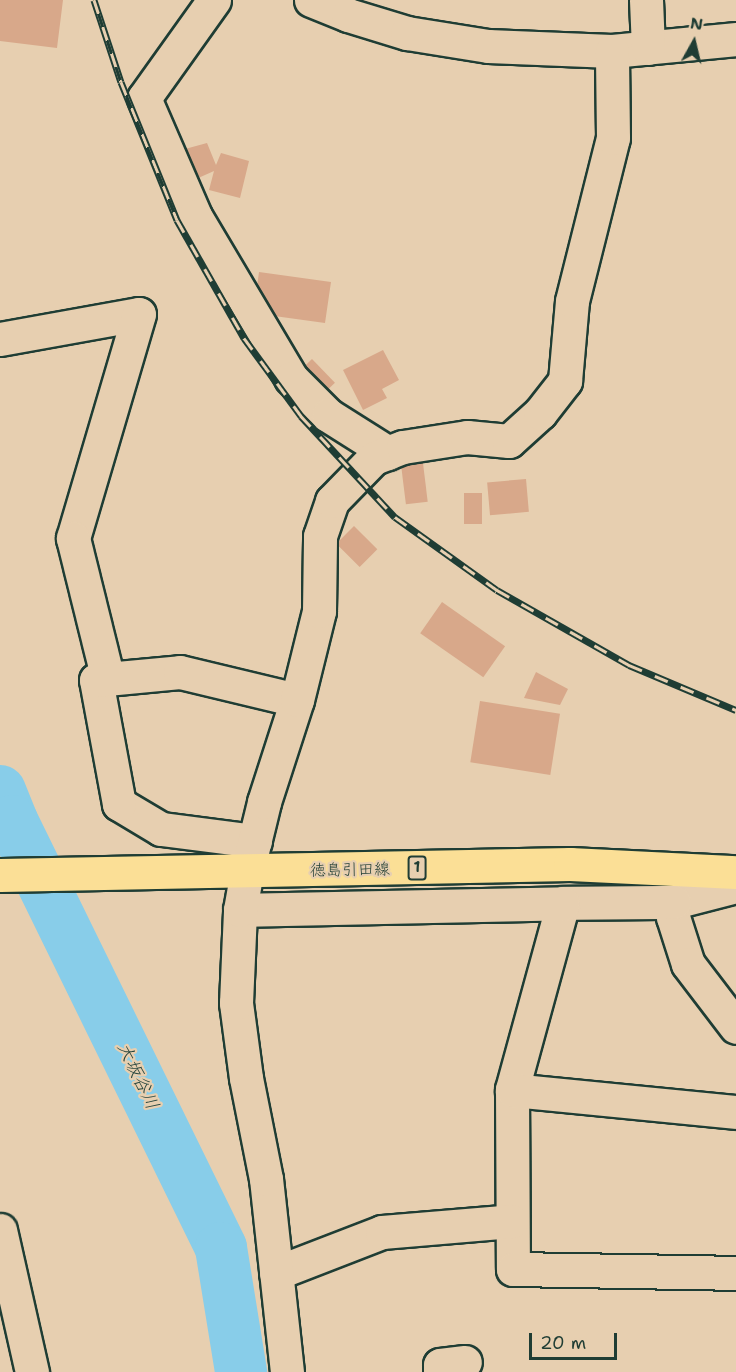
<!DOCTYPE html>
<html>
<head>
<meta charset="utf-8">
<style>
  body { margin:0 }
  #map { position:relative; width:736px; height:1372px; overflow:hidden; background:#e7cfb0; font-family:"Shantell Sans","Klee One",sans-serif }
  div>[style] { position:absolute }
  .river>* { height:52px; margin:-26px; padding:0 26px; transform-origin:26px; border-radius:26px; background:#88cde9 }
  .building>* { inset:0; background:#d8a88a; transform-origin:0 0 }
  .roads { filter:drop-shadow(2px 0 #1f3d34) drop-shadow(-2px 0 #1f3d34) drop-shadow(0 2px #1f3d34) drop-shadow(0 -2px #1f3d34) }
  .street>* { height:33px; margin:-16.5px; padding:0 16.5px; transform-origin:16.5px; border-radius:16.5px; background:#e7cfb0 }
  .primary>* { height:33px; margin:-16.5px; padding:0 16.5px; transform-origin:16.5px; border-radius:16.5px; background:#fbdf96 }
  .rail>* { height:7px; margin-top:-3.5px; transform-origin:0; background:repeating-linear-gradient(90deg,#e7cfb0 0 14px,#1f3d34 0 28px); box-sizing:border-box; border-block:2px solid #1f3d34 }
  span { translate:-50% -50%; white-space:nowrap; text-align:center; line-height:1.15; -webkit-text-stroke:4.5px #e7cfb0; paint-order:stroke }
  .shield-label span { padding:2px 4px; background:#e7cfb0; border:2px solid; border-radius:4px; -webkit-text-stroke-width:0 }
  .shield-label { font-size:15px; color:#1f3d34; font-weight:700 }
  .street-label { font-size:16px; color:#1f3d34 }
  .water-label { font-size:18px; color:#24443d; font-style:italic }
  .north { position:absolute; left:664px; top:12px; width:60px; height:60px; -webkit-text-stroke:4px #e7cfb0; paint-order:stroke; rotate:8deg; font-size:16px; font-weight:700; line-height:24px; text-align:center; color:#1f3d34 }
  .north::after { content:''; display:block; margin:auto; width:21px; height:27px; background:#1f3d34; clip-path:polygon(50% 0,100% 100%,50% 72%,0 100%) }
  .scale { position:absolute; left:529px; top:1333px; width:88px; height:27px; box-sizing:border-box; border:3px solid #1f3d34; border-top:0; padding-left:8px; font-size:18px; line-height:21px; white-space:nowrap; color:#1f3d34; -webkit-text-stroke:4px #e7cfb0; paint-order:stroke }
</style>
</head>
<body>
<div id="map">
  <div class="river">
    <i style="left:0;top:791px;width:32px;rotate:68deg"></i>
    <i style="left:12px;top:821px;width:475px;rotate:63.9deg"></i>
    <i style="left:221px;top:1248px;width:126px;rotate:80.8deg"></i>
  </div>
  <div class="building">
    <i style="clip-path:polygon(0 0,63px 0,57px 48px,0 41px)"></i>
    <i style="clip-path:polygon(207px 143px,216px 165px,221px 153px,249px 161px,240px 198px,209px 190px,214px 171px,196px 179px,185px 149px)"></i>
    <i style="clip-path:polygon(259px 272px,331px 282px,325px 323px,267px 315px,269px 303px,255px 301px)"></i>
    <i style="clip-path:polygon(383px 350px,399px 380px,382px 389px,387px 398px,363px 410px,343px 370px)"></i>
    <i style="left:312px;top:359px;width:33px;height:22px;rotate:46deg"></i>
    <i style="left:422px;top:455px;width:47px;height:22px;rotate:83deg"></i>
    <i style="left:526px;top:479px;width:33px;height:39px;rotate:85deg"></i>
    <i style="left:464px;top:493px;width:18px;height:31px"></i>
    <i style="left:354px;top:526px;width:33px;height:25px;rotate:45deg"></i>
    <i style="left:442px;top:602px;width:77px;height:38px;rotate:35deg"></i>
    <i style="clip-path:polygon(536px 672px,568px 689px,560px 705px,524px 698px)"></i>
    <i style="left:480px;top:701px;width:81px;height:62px;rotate:9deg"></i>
  </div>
  <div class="roads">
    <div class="street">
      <i style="left:214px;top:0;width:120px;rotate:125.5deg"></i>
      <i style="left:144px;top:98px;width:129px;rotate:66.6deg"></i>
      <i style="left:195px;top:216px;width:188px;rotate:59.3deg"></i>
      <i style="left:291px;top:378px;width:52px;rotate:45deg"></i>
      <i style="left:328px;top:415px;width:71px;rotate:32.3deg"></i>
      <i style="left:311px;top:0;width:40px;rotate:22deg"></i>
      <i style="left:348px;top:15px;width:62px;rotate:17deg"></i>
      <i style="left:407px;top:33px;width:82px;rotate:9.1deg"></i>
      <i style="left:488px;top:46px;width:124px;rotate:2.3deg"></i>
      <i style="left:612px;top:51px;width:125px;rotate:-5.5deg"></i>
      <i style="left:646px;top:0;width:48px;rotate:87.6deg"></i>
      <i style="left:0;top:339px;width:141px;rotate:-10.2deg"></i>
      <i style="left:139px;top:314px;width:234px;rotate:106.4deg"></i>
      <i style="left:73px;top:538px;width:145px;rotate:76.1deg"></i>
      <i style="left:255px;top:841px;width:95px;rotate:-172.7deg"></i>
      <i style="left:161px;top:829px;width:49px;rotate:-149.2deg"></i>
      <i style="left:119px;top:804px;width:126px;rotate:-100.5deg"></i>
      <i style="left:96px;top:680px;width:84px;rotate:-5.4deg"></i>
      <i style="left:180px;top:672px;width:120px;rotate:13.5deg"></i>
      <i style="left:736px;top:886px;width:64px;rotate:165.5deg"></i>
      <i style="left:674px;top:902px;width:15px;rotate:94deg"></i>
      <i style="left:673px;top:917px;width:49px;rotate:72.3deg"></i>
      <i style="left:688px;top:964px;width:79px;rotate:52.7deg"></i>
      <i style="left:674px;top:902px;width:111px;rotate:179.5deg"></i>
      <i style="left:563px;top:903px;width:194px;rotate:105.3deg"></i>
      <i style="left:512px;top:1090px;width:179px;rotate:89.7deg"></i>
      <i style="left:513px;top:1269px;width:223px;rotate:1deg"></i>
      <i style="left:240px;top:910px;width:323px;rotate:-1.2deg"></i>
      <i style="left:512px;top:1090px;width:225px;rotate:5.6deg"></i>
      <i style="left:0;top:1230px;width:146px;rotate:77.3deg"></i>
      <i style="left:276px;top:1273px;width:114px;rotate:-21.1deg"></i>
      <i style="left:382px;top:1232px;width:130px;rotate:-4.8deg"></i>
      <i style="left:287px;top:1372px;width:194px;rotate:-96.2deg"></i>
      <i style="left:266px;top:1179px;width:103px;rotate:-101.2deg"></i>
      <i style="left:246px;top:1078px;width:76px;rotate:-97.6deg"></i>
      <i style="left:236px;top:1003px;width:93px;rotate:-87.5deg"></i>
      <i style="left:240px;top:910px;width:39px;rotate:-80deg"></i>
      <i style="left:247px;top:872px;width:72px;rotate:-76.3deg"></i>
      <i style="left:264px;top:802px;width:107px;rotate:-72.1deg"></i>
      <i style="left:297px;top:700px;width:92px;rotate:-76.1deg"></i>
      <i style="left:319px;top:611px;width:75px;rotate:-89.2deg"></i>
      <i style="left:320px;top:536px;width:37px;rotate:-71deg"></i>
      <i style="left:332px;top:501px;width:60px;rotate:-45.7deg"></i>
      <i style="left:374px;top:458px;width:31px;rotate:-21deg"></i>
      <i style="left:403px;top:447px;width:65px;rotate:-8.9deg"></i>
      <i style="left:467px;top:437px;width:42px;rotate:5.4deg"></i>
      <i style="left:509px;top:441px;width:42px;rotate:-42.1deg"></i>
      <i style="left:540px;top:413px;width:41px;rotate:-52deg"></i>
      <i style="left:565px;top:381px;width:80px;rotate:-85deg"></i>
      <i style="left:572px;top:301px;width:168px;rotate:-75.9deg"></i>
      <i style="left:613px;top:138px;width:87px;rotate:-90.7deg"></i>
      <i style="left:440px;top:1372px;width:7px;rotate:-90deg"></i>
      <i style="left:440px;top:1365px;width:25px;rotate:-7deg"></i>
    </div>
    <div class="primary">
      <i style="left:0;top:875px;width:570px;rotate:-1.11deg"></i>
      <i style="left:570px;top:864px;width:166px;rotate:2.8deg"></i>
    </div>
  </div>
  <div class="rail">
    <i style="left:94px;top:0;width:86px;rotate:71.8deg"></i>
    <i style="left:121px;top:82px;width:149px;rotate:67.9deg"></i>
    <i style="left:177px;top:220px;width:136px;rotate:60.4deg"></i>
    <i style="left:244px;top:338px;width:97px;rotate:53.8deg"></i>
    <i style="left:301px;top:416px;width:138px;rotate:47.1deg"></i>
    <i style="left:395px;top:517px;width:125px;rotate:35.6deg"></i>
    <i style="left:497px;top:590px;width:152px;rotate:29.6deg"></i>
    <i style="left:629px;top:665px;width:116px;rotate:22.8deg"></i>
  </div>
  <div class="shield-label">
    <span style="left:417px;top:868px">1</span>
  </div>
  <div class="street-label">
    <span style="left:350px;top:870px;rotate:-1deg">徳島引田線</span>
  </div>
  <div class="water-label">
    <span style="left:138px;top:1076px;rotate:64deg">大坂谷川</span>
  </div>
  <div class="north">N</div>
  <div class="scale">20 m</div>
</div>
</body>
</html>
